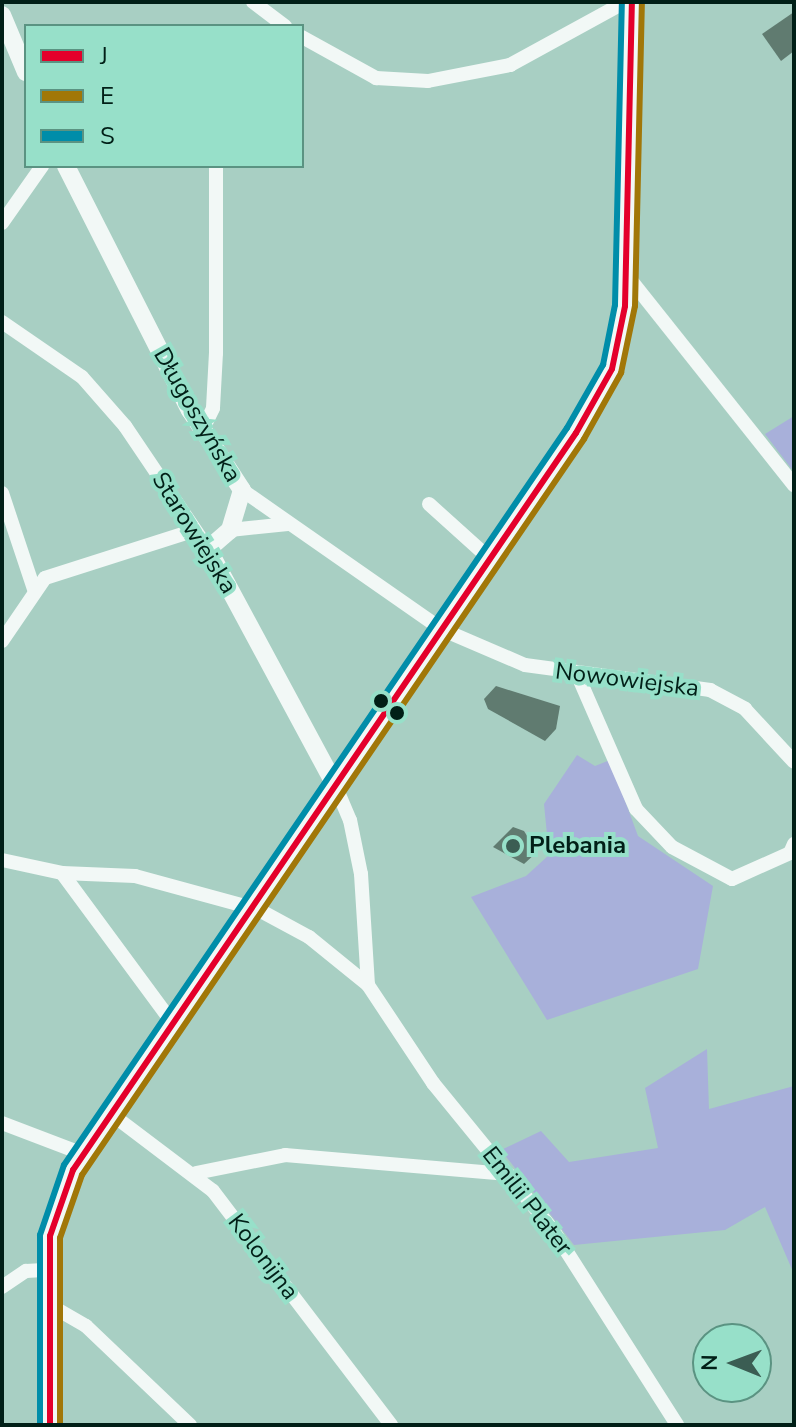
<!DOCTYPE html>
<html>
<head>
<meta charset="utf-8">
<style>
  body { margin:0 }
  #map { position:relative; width:796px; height:1427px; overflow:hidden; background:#a8cfc3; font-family:"Nunito Sans",sans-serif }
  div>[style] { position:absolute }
  .green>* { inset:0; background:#a8b0da }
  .building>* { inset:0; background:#607b70 }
  .minor>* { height:14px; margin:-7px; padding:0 7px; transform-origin:7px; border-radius:7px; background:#f2f8f6 }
  .tertiary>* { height:18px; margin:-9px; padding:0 9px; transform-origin:9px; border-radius:9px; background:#f2f8f6 }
  .bus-1>* { height:6px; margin:-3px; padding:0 3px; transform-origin:3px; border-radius:3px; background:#e4002b }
  .bus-2>* { height:6px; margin:-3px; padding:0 3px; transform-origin:3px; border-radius:3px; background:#a17708 }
  .bus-3>* { height:6px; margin:-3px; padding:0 3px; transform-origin:3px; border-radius:3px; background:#008da9 }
  .dots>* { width:22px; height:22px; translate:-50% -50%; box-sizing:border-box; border:4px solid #97e0c9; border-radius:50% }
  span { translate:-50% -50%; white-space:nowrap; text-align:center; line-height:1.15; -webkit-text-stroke:8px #97e0c9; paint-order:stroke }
  .street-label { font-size:24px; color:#011f17 }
  .poi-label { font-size:24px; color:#011f17; font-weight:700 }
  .left { translate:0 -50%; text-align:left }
  .frame { position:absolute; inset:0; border:4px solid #011f17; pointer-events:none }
  .legend { position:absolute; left:24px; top:24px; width:280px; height:144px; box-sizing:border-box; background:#97e0c9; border:2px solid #5b9382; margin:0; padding:10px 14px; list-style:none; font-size:24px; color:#011f17 }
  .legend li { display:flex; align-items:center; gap:16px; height:40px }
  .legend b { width:40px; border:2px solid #5b9382 }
  .north { position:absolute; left:692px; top:1323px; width:80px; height:80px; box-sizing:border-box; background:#97e0c9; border:2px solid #5b9382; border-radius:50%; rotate:271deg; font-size:22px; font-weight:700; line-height:32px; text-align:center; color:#011f17 }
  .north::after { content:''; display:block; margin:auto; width:28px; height:36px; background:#3b5d53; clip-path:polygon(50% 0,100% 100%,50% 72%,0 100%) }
</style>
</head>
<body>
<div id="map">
  <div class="green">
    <i style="clip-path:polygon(794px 416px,794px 472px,765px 434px)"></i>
    <i style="clip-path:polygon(577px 755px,595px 766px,610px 760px,638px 836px,713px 886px,698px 969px,547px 1020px,471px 897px,526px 876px,549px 855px,544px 804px)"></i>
    <i style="clip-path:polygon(707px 1049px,709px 1109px,794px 1086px,794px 1274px,765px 1207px,725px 1230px,574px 1245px,501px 1150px,541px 1131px,569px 1162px,658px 1148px,645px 1088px)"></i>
  </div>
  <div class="building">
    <i style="clip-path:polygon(794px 12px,794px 51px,781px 61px,762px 34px)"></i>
    <i style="clip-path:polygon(496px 686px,560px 706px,556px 729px,545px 741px,488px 709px,484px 699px)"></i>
    <i style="clip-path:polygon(513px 827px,524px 831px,537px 852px,524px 864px,493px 847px)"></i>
  </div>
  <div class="minor">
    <i style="left:253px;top:2px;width:40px;rotate:37deg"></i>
    <i style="left:302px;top:37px;width:85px;rotate:29deg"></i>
    <i style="left:376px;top:78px;width:52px;rotate:3.3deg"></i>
    <i style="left:428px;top:81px;width:84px;rotate:-11deg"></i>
    <i style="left:510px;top:65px;width:131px;rotate:-28.7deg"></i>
    <i style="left:2px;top:223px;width:70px;rotate:-54.9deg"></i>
    <i style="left:626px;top:274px;width:270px;rotate:51.5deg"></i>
    <i style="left:2px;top:322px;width:97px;rotate:34.5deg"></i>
    <i style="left:82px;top:377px;width:65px;rotate:48.7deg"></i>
    <i style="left:125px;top:426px;width:148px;rotate:56deg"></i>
    <i style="left:202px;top:431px;width:25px;rotate:-64deg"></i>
    <i style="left:213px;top:408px;width:55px;rotate:-86.9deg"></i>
    <i style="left:216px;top:353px;width:187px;rotate:-90deg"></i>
    <i style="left:242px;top:490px;width:243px;rotate:34.9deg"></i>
    <i style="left:441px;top:629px;width:91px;rotate:23.2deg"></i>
    <i style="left:525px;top:665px;width:187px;rotate:7.7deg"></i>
    <i style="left:710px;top:690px;width:40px;rotate:28deg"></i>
    <i style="left:745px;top:709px;width:72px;rotate:47.2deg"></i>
    <i style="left:2px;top:493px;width:101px;rotate:71.6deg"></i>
    <i style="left:429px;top:504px;width:81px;rotate:42deg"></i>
    <i style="left:230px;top:530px;width:58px;rotate:-5.9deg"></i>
    <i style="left:2px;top:641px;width:76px;rotate:-55.7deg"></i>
    <i style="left:45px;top:578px;width:157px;rotate:-17.7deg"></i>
    <i style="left:578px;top:676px;width:145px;rotate:66.4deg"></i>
    <i style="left:636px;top:809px;width:52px;rotate:46.5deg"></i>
    <i style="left:672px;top:847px;width:68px;rotate:28.1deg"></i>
    <i style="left:732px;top:879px;width:64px;rotate:-24.1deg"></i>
    <i style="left:790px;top:853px;width:10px;rotate:-66deg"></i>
    <i style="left:335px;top:785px;width:38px;rotate:67deg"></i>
    <i style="left:350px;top:820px;width:55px;rotate:78.5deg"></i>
    <i style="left:361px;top:874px;width:111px;rotate:86.4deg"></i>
    <i style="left:368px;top:985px;width:118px;rotate:56.4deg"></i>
    <i style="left:433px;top:1083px;width:190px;rotate:50.8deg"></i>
    <i style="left:553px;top:1230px;width:231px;rotate:57.5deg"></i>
    <i style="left:2px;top:860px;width:61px;rotate:12.2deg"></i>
    <i style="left:62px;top:873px;width:73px;rotate:2.4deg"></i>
    <i style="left:135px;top:876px;width:129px;rotate:15.3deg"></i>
    <i style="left:259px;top:910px;width:57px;rotate:28.4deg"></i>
    <i style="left:309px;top:937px;width:76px;rotate:39.1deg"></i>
    <i style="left:62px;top:873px;width:185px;rotate:53.6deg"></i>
    <i style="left:110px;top:1113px;width:129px;rotate:37.1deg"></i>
    <i style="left:213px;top:1191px;width:294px;rotate:52.7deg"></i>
    <i style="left:2px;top:1123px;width:87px;rotate:20.9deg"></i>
    <i style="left:196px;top:1173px;width:91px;rotate:-11.4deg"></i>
    <i style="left:285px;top:1155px;width:224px;rotate:4.9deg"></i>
    <i style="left:2px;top:1287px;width:29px;rotate:-34deg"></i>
    <i style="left:26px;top:1271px;width:22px;rotate:-3deg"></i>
    <i style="left:48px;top:1304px;width:44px;rotate:30.1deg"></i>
    <i style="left:86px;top:1326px;width:144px;rotate:43.6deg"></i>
  </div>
  <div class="tertiary">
    <i style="left:2px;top:15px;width:62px;rotate:67.2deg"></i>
    <i style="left:66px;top:166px;width:274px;rotate:63.1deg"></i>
    <i style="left:190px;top:410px;width:95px;rotate:57deg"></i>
    <i style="left:242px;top:490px;width:42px;rotate:106.7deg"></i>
    <i style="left:230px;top:530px;width:29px;rotate:139deg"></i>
    <i style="left:208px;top:549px;width:268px;rotate:61.7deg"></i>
    <i style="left:50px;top:1425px;width:189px;rotate:-90deg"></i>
    <i style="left:50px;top:1236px;width:70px;rotate:-70.8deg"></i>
    <i style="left:73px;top:1170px;width:892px;rotate:-55.69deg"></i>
    <i style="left:576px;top:433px;width:73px;rotate:-60.6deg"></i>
    <i style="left:612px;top:369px;width:64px;rotate:-78.3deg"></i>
    <i style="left:625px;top:306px;width:304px;rotate:-88.7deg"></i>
  </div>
  <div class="bus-1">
    <i style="left:50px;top:1425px;width:189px;rotate:-90deg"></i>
    <i style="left:50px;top:1236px;width:70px;rotate:-70.8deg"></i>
    <i style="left:73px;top:1170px;width:892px;rotate:-55.69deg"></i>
    <i style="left:576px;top:433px;width:73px;rotate:-60.6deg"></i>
    <i style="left:612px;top:369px;width:64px;rotate:-78.3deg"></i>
    <i style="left:625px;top:306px;width:304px;rotate:-88.7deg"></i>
  </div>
  <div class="bus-2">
    <i style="left:60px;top:1425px;width:187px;rotate:-90deg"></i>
    <i style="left:60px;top:1238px;width:67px;rotate:-70.8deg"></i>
    <i style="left:82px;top:1175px;width:891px;rotate:-55.7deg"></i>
    <i style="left:584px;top:439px;width:76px;rotate:-60.7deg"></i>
    <i style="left:621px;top:373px;width:68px;rotate:-78.2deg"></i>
    <i style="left:635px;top:306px;width:304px;rotate:-88.7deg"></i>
  </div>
  <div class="bus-3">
    <i style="left:40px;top:1425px;width:190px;rotate:-90deg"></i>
    <i style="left:40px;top:1235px;width:74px;rotate:-71.1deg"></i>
    <i style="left:64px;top:1165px;width:892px;rotate:-55.69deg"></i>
    <i style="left:567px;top:428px;width:73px;rotate:-60.3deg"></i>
    <i style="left:603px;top:365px;width:61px;rotate:-78.7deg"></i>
    <i style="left:615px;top:305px;width:303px;rotate:-88.7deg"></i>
  </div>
  <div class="dots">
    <i style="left:381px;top:701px;background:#011f17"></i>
    <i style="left:397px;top:713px;background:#011f17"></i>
    <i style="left:513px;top:846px;background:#3b5d53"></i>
  </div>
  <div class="street-label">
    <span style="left:197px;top:415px;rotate:60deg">Długoszyńska</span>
    <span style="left:194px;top:533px;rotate:58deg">Starowiejska</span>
    <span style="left:627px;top:680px;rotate:7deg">Nowowiejska</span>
    <span style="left:527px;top:1201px;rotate:52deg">Emilii Plater</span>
    <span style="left:263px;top:1257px;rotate:53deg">Kolonijna</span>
  </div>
  <div class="poi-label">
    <span class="left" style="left:529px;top:846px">Plebania</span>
  </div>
  <div class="frame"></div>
  <ul class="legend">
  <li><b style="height:10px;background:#e4002b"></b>J</li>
  <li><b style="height:10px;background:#a17708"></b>E</li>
  <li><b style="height:10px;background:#008da9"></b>S</li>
  </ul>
  <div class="north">N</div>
</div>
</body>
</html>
